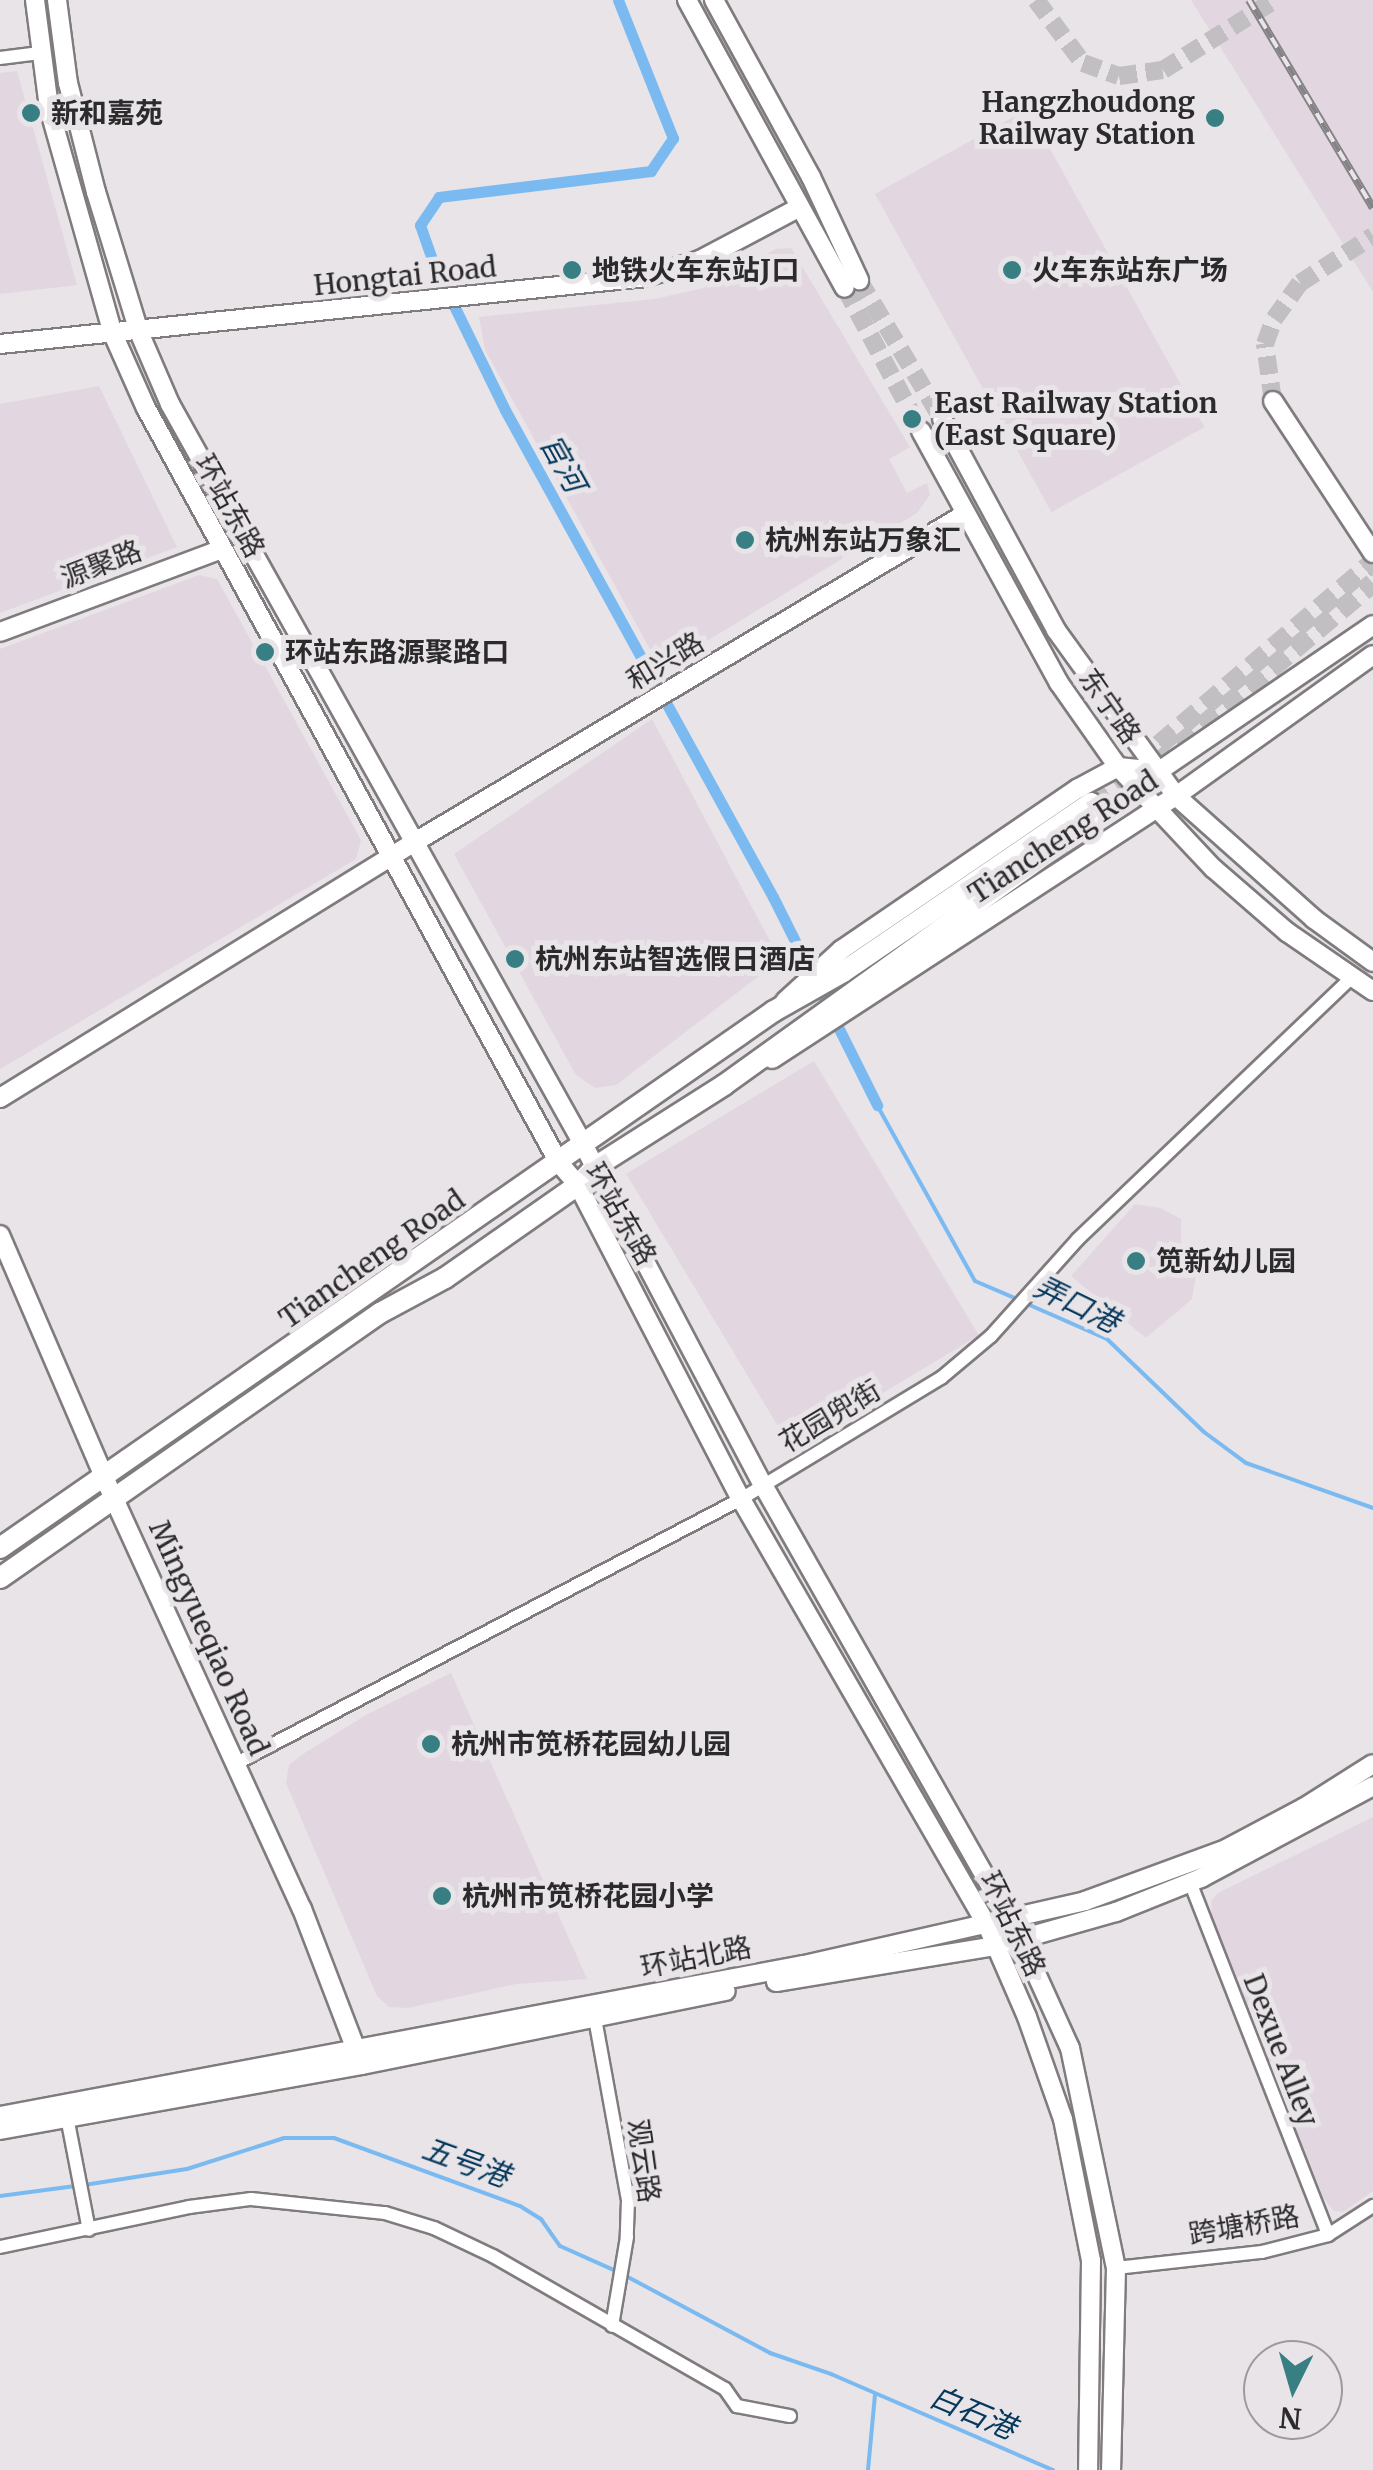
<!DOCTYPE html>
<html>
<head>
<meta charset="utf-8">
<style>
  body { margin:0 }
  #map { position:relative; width:1373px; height:2470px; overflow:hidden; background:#e8e4e8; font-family:Merriweather,"Noto Sans SC",serif }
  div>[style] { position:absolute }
  .built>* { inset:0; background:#e2d7e0; transform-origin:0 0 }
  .stream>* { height:4px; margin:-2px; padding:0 2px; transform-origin:2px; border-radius:2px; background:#7abaf1 }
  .canal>* { height:11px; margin:-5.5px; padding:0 5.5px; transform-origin:5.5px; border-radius:5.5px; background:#7abaf1 }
  .secondary-tunnel>* { height:18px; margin-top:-9px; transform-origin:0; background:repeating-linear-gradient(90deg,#c2bfc2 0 18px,transparent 0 27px) }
  .primary-tunnel>* { height:20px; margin-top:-10px; transform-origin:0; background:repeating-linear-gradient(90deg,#c2bfc2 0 20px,transparent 0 30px) }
  .roads { filter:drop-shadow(2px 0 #7f7b7e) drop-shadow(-2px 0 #7f7b7e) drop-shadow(0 2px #7f7b7e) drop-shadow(0 -2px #7f7b7e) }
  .street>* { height:12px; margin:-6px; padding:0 6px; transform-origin:6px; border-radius:6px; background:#fff }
  .secondary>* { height:18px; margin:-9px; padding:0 9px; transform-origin:9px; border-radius:9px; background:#fff }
  .primary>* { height:20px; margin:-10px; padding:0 10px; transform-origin:10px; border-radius:10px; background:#fff }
  .rail>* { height:8px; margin-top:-4px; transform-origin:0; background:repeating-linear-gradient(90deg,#e8e4e8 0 11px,#858385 0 22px); box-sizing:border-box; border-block:2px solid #858385 }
  .dots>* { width:28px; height:28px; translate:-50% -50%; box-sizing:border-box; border:5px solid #e8e4e8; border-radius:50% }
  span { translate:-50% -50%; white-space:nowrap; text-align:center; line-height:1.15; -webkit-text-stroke:10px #e8e4e8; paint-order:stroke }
  .poi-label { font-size:28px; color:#2c2b2c; font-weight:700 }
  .right { translate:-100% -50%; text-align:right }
  .left { translate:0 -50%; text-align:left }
  .street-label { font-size:28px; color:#2c2b2c }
  .water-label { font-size:30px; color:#05385b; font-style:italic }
  .north { position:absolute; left:1243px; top:2340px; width:100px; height:100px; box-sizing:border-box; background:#e8e4e8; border:2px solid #9d9a9d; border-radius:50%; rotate:185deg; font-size:28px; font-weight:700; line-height:40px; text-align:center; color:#2c2b2c }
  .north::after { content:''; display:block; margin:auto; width:35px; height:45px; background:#377f83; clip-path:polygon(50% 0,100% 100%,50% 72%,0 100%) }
</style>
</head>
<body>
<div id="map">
  <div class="built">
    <i style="clip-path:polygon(1191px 0,1373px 0,1373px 292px)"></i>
    <i style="clip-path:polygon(17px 71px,77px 285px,0 294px,0 73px)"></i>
    <i style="left:1028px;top:109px;width:364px;height:175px;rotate:61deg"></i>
    <i style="clip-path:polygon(791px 248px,910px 447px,889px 459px,907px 493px,927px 483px,930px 495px,917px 513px,661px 669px,485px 350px,479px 317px,655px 299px,703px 288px,776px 249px)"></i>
    <i style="clip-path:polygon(99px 386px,177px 547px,0 613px,0 404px)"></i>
    <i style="clip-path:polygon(199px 575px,217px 579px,361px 840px,356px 859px,0 1069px,0 649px)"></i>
    <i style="clip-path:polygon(652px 719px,780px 960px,616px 1085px,595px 1088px,576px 1075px,454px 854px)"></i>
    <i style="left:814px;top:1061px;width:320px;height:219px;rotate:59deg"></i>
    <i style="clip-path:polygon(1135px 1204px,1160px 1208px,1181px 1219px,1181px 1248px,1196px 1275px,1192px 1299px,1146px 1338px,1071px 1276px)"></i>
    <i style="clip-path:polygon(451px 1673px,587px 1979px,516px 1984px,408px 2008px,389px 2007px,377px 1996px,286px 1783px,289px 1765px,303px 1754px,366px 1715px)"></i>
    <i style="clip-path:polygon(1373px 1817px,1373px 2191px,1343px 2212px,1334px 2211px,1324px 2199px,1212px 1918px,1211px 1901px,1218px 1893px)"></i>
  </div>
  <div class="stream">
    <i style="left:877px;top:1105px;width:201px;rotate:60.9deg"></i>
    <i style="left:975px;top:1281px;width:46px;rotate:23.2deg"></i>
    <i style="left:1025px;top:1303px;width:90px;rotate:23.7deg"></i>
    <i style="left:1107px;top:1339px;width:134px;rotate:43.8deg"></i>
    <i style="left:1204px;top:1432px;width:52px;rotate:36.4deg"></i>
    <i style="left:1246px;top:1463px;width:135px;rotate:19.5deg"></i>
    <i style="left:84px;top:2185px;width:104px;rotate:-8.8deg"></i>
    <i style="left:187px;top:2169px;width:102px;rotate:-17.7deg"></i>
    <i style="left:284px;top:2138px;width:50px"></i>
    <i style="left:334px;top:2138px;width:198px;rotate:20.1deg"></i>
    <i style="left:520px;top:2206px;width:25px;rotate:32deg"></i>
    <i style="left:541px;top:2219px;width:33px;rotate:55deg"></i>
    <i style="left:560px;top:2246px;width:64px;rotate:24.1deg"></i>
    <i style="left:0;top:2196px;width:76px;rotate:-7.6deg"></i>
    <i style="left:626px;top:2276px;width:163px;rotate:28.1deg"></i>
    <i style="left:770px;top:2353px;width:65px;rotate:19deg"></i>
    <i style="left:831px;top:2374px;width:242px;rotate:23.4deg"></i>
    <i style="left:868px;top:2470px;width:75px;rotate:-84.7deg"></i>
  </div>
  <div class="canal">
    <i style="left:618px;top:0;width:149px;rotate:68.3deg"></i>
    <i style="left:673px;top:138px;width:40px;rotate:124deg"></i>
    <i style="left:651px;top:171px;width:214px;rotate:173deg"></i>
    <i style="left:439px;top:197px;width:34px;rotate:124deg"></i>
    <i style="left:420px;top:225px;width:42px;rotate:70.7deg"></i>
    <i style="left:434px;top:265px;width:161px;rotate:63.9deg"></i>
    <i style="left:505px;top:410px;width:556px;rotate:61.18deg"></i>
    <i style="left:773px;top:897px;width:233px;rotate:63.4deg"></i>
  </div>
  <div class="secondary-tunnel">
    <i style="left:1036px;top:0;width:79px;rotate:53.3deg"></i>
    <i style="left:1083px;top:63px;width:38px;rotate:20deg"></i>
    <i style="left:1119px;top:76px;width:44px;rotate:-7.8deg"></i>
    <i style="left:1163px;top:70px;width:132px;rotate:-32deg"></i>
    <i style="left:859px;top:280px;width:162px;rotate:59.2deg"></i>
    <i style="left:845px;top:288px;width:162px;rotate:62deg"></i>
    <i style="left:1273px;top:401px;width:58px;rotate:-98deg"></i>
    <i style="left:1265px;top:344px;width:27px;rotate:-70deg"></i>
    <i style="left:1274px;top:319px;width:44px;rotate:-54.2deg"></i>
    <i style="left:1300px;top:283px;width:87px;rotate:-32.8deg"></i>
  </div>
  <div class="primary-tunnel">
    <i style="left:1156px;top:765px;width:283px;rotate:-40deg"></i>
    <i style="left:1091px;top:803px;width:371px;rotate:-40.5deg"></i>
  </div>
  <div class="roads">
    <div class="street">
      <i style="left:0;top:58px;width:40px;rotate:-7.1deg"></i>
      <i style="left:235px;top:1764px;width:571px;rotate:-27.64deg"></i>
      <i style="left:741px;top:1499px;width:234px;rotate:-31.2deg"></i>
      <i style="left:941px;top:1378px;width:65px;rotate:-40deg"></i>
      <i style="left:991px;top:1336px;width:130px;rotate:-48.1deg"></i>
      <i style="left:1078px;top:1239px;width:379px;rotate:-43.7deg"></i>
      <i style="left:1190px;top:1882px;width:379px;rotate:68.6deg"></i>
      <i style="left:594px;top:2013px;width:190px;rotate:79.7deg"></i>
      <i style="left:628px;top:2200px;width:37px;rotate:92deg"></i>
      <i style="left:627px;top:2237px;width:90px;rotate:99.6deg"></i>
      <i style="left:66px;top:2112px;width:120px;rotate:79deg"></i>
      <i style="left:0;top:2247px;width:193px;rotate:-11.9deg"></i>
      <i style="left:189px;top:2207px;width:63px;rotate:-7.4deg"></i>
      <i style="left:251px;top:2199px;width:135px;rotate:6deg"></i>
      <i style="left:385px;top:2213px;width:51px;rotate:17deg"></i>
      <i style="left:434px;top:2228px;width:65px;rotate:25.4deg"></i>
      <i style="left:493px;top:2256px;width:267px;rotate:29.8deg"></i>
      <i style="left:725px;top:2389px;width:21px;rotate:55deg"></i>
      <i style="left:737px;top:2406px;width:54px;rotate:10.7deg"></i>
      <i style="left:1116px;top:2268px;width:147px;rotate:-6.3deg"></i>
      <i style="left:1262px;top:2252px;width:68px;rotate:-14.4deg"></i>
      <i style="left:1328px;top:2235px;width:54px;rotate:-32.8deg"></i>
    </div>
    <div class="secondary">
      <i style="left:35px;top:0;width:109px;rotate:82.6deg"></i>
      <i style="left:49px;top:108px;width:235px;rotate:74.2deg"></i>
      <i style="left:113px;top:334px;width:81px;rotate:66deg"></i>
      <i style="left:146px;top:408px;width:861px;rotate:61.32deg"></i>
      <i style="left:559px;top:1163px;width:29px;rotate:49deg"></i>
      <i style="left:578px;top:1185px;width:354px;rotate:62.6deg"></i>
      <i style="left:741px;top:1499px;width:492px;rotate:60deg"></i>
      <i style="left:987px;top:1925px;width:100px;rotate:66.5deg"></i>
      <i style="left:1027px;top:2017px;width:108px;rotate:70.6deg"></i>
      <i style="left:1063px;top:2119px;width:145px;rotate:78.8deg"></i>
      <i style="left:1091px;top:2261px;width:209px;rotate:90.8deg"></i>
      <i style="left:57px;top:0;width:84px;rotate:82.5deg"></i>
      <i style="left:68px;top:83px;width:113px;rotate:75.6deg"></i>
      <i style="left:96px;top:192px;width:146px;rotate:72.9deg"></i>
      <i style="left:139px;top:332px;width:78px;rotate:66.7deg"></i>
      <i style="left:170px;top:404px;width:847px;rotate:60.83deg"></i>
      <i style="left:583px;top:1144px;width:386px;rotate:62.2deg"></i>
      <i style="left:763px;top:1485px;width:521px;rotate:60.43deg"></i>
      <i style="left:1020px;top:1938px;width:121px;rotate:65.6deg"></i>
      <i style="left:1070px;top:2048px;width:225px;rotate:78.2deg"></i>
      <i style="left:1116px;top:2268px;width:202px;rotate:91.4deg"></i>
      <i style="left:687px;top:0;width:328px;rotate:61.3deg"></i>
      <i style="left:714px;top:0;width:202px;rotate:61.3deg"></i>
      <i style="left:811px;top:177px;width:114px;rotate:65deg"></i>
      <i style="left:0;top:344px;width:649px;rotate:-5.92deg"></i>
      <i style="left:646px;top:277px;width:57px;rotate:-17.5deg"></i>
      <i style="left:700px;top:260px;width:113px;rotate:-27.9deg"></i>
      <i style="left:1273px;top:401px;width:182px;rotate:56.7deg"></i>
      <i style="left:942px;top:419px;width:240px;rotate:61.6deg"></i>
      <i style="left:1056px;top:630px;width:205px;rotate:54.1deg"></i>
      <i style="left:1176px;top:796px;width:185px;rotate:41.7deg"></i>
      <i style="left:1314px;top:919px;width:73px;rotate:36.1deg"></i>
      <i style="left:921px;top:431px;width:287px;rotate:61.3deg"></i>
      <i style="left:1059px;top:683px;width:103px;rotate:54.9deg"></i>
      <i style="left:1118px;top:767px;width:139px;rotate:46.8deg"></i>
      <i style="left:1213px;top:868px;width:98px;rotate:40.9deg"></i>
      <i style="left:1287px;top:932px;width:104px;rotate:34.5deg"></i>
      <i style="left:0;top:632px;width:237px;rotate:-20.5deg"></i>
      <i style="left:785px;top:1001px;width:76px;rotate:-42.3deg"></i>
      <i style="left:841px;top:950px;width:286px;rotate:-34.3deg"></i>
      <i style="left:1077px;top:789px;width:47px;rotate:-28.2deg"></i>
      <i style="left:1118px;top:767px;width:41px;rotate:5.6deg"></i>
      <i style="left:1159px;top:771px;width:259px;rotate:-34.3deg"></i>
      <i style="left:772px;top:1059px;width:482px;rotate:-33.1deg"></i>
      <i style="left:1176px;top:796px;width:242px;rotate:-35.6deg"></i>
      <i style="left:0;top:1098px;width:488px;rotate:-31.7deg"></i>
      <i style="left:415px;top:842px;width:640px;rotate:-30.81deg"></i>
      <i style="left:0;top:1235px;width:263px;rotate:66.7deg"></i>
      <i style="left:104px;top:1477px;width:475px;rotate:65.4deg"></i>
      <i style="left:302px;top:1909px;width:156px;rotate:69deg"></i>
      <i style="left:776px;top:1982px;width:223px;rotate:-9.3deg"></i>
      <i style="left:996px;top:1946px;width:125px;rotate:-15.8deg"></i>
      <i style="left:1116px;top:1912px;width:92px;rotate:-21.8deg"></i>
      <i style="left:1201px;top:1878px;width:195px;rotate:-28.1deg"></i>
      <i style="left:0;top:2116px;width:818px;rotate:-10.64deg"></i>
      <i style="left:804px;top:1965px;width:288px;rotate:-12.8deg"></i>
      <i style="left:1085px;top:1901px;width:150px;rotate:-20.2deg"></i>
      <i style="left:1226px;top:1849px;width:89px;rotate:-28deg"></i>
      <i style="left:1305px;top:1807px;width:80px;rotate:-32.3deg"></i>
      <i style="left:0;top:2130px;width:368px;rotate:-10.2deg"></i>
      <i style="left:362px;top:2065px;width:371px;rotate:-11.5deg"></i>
    </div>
    <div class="primary">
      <i style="left:0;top:1548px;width:942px;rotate:-34.75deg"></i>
      <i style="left:774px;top:1011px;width:79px;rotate:-29.5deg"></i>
      <i style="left:843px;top:972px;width:300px;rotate:-34.3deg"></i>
      <i style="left:0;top:1578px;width:463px;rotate:-34.9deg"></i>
      <i style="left:380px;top:1313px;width:74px;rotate:-28.3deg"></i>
      <i style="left:445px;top:1278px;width:162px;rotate:-35deg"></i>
      <i style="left:578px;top:1185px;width:25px;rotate:-47deg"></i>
      <i style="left:595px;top:1167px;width:153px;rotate:-32.4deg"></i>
      <i style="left:724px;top:1085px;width:457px;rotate:-35.7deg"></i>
    </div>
  </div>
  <div class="rail">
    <i style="left:1249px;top:0;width:242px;rotate:59.2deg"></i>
  </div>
  <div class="dots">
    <i style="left:31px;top:113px;background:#377f83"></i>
    <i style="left:1215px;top:118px;background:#377f83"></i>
    <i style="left:572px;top:270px;background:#377f83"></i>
    <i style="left:1012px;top:270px;background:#377f83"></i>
    <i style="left:912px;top:419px;background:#377f83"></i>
    <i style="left:745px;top:540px;background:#377f83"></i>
    <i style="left:265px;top:652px;background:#377f83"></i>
    <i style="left:515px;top:959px;background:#377f83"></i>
    <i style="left:1136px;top:1261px;background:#377f83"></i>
    <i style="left:431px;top:1744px;background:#377f83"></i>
    <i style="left:442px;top:1896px;background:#377f83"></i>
  </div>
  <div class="poi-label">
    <span class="right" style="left:1195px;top:118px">Hangzhoudong<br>Railway Station</span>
    <span class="left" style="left:51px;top:113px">新和嘉苑</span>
    <span class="left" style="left:592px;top:270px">地铁火车东站J口</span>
    <span class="left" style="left:1032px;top:270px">火车东站东广场</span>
    <span class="left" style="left:934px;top:419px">East Railway Station<br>(East Square)</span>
    <span class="left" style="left:765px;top:540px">杭州东站万象汇</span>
    <span class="left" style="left:285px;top:652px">环站东路源聚路口</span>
    <span class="left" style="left:535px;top:959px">杭州东站智选假日酒店</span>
    <span class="left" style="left:1156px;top:1261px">笕新幼儿园</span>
    <span class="left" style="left:451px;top:1744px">杭州市笕桥花园幼儿园</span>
    <span class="left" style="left:462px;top:1896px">杭州市笕桥花园小学</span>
  </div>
  <div class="street-label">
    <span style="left:405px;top:276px;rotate:-6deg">Hongtai Road</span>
    <span style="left:230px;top:506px;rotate:61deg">环站东路</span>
    <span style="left:101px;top:564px;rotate:-21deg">源聚路</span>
    <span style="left:665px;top:661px;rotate:-31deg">和兴路</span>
    <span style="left:1110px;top:706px;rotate:55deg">东宁路</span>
    <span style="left:1063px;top:837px;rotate:-33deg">Tiancheng Road</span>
    <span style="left:621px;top:1214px;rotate:60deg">环站东路</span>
    <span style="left:372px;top:1259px;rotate:-35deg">Tiancheng Road</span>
    <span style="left:830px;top:1416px;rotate:-31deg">花园兜街</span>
    <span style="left:209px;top:1638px;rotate:66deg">Mingyueqiao Road</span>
    <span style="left:1013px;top:1924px;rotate:64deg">环站东路</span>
    <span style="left:696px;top:1957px;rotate:-11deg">环站北路</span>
    <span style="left:1281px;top:2050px;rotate:69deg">Dexue Alley</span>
    <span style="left:644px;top:2161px;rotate:82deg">观云路</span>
    <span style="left:1244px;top:2225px;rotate:-10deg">跨塘桥路</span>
  </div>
  <div class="water-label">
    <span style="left:563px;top:463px;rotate:61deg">官河</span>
    <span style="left:1077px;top:1304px;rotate:26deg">弄口港</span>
    <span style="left:466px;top:2162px;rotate:20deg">五号港</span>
    <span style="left:973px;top:2412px;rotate:23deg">白石港</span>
  </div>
  <div class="north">N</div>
</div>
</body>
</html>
